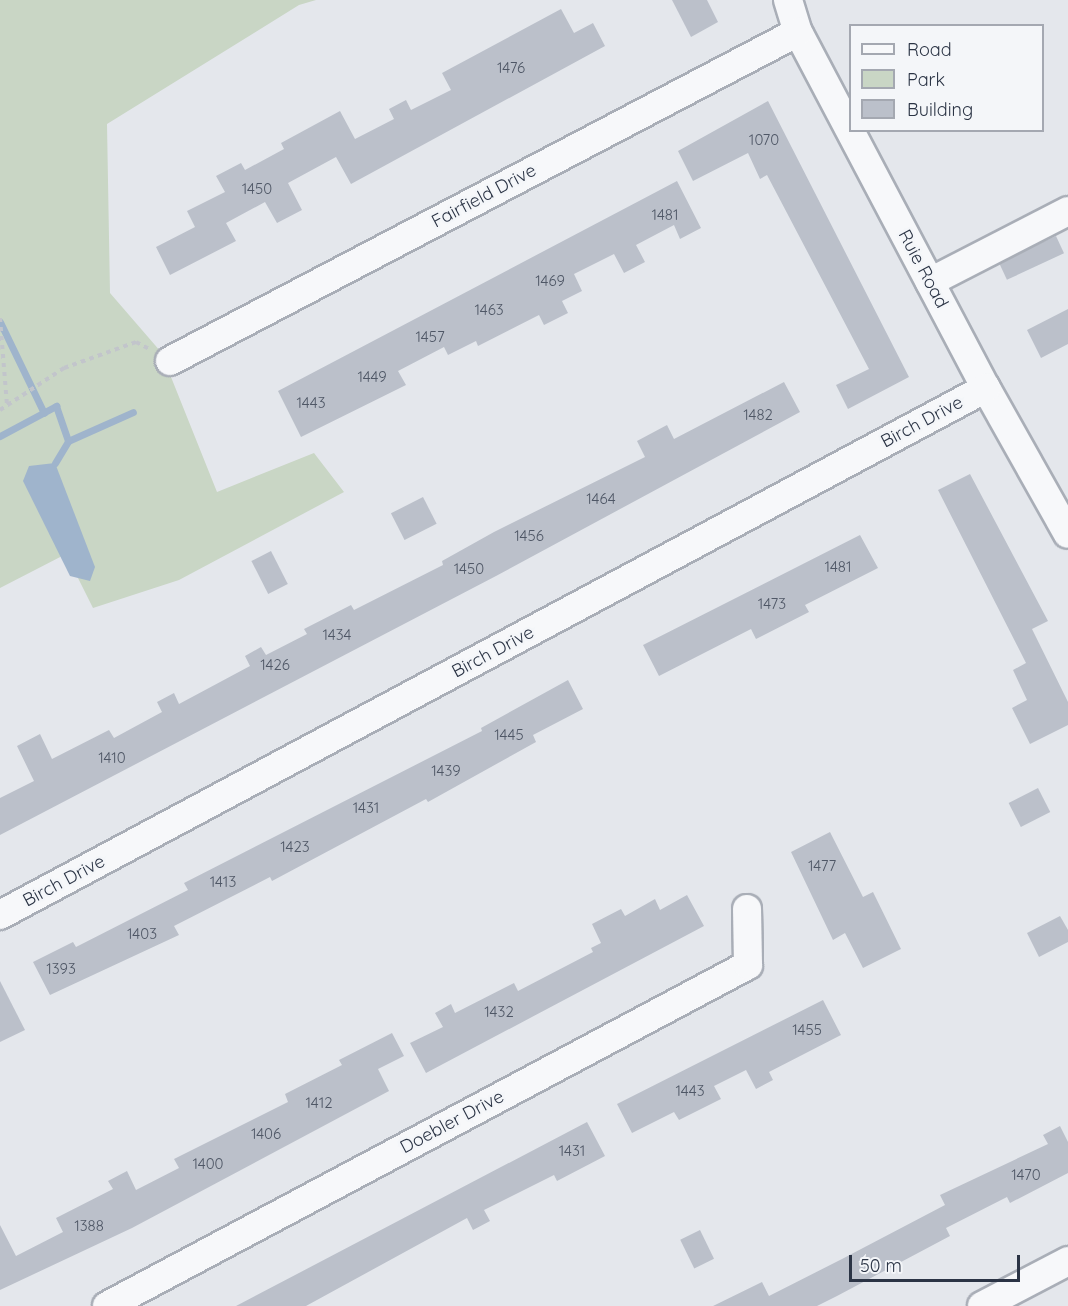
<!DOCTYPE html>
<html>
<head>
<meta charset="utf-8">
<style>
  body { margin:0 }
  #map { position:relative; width:1068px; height:1306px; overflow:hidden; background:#e4e7ec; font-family:Quicksand,sans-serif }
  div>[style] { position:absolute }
  .green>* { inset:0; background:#c9d6c5 }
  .water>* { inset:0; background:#9fb4cc }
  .stream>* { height:7px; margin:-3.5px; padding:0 3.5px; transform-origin:3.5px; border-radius:3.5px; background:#9fb4cc }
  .building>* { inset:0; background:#bbc0ca; transform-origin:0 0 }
  .path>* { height:4px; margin-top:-2px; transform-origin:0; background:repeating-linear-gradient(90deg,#c2c5cb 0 4.5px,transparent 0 9px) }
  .roads { filter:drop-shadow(2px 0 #a9aeb7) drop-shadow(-2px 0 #a9aeb7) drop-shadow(0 2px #a9aeb7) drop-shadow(0 -2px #a9aeb7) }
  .minor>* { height:28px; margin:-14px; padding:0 14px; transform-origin:14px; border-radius:14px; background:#f7f8fa }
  span { translate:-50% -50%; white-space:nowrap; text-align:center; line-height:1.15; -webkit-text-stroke:5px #f4f6f9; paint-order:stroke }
  .number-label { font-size:15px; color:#4f5766 }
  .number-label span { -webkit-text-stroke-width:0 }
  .street-label { font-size:18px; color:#2b3445 }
  .legend { position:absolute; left:849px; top:24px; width:195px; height:108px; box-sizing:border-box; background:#f4f6f9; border:2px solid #a4a8b1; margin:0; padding:8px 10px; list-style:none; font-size:18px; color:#2b3445 }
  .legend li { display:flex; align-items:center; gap:12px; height:30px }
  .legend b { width:30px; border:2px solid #a4a8b1 }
  .scale { position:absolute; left:849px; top:1255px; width:171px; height:27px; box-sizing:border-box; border:3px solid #2b3445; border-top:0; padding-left:8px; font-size:18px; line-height:21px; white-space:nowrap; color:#2b3445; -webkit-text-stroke:4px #f4f6f9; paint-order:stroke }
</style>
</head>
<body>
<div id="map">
  <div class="green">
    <i style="clip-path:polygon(0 0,316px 0,299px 5px,107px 124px,110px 293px,161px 352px,217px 492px,314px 453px,344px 492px,179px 580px,93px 608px,66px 554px,0 588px)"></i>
  </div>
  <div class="water">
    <i style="clip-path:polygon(55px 463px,95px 567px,90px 581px,70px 576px,23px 481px,29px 466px)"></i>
  </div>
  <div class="stream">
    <i style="left:0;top:322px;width:101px;rotate:64.2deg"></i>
    <i style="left:0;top:436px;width:64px;rotate:-28.2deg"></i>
    <i style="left:56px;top:406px;width:37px;rotate:71deg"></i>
    <i style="left:68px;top:441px;width:71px;rotate:-24deg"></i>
    <i style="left:55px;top:463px;width:26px;rotate:-59deg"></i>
  </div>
  <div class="building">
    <i style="clip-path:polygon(672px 0,707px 0,718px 22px,691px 37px)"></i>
    <i style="clip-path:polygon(561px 9px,574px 33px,593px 23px,605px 46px,351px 184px,336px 157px,288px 183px,302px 210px,277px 223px,265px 202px,226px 223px,236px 241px,170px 275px,156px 247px,195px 227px,187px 211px,225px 192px,216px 176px,241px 163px,245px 170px,284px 149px,281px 143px,340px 111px,355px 139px,394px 119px,389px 109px,406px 100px,411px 110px,451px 90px,442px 73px)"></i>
    <i style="clip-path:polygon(768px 101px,909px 377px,848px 409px,836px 385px,869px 369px,767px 175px,760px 179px,748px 153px,693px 181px,678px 151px)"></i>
    <i style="clip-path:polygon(677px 181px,701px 228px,680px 239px,674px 225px,636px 245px,645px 262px,624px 273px,614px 254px,574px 274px,582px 291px,562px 301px,568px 313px,544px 325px,539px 315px,478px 346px,476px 341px,448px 355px,444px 347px,398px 371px,406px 385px,301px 437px,278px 391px)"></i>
    <i style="left:1056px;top:236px;width:19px;height:63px;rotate:65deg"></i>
    <i style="clip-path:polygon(1068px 309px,1068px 344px,1041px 358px,1027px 330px)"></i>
    <i style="clip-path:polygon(784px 382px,800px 412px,496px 576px,0 835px,0 798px,34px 781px,17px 746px,40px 734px,52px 759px,109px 730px,114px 738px,162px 712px,157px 702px,174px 693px,179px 704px,250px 666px,245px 656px,261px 647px,266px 655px,307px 634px,304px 629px,351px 605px,354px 610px,443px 565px,442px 561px,494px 532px,645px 457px,637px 441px,667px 425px,674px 439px)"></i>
    <i style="clip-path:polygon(970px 474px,1048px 621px,1032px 629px,1068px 702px,1068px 725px,1030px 744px,1012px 708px,1027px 700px,1013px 670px,1026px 663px,938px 490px)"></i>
    <i style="left:423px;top:497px;width:30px;height:36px;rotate:63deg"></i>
    <i style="clip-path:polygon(860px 535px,878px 568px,805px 605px,809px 612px,756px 639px,751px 629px,659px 676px,643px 645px)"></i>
    <i style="left:271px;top:551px;width:37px;height:22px;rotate:63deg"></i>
    <i style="clip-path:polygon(568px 680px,583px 709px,533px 735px,536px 742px,428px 802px,426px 799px,272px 881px,270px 877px,174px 926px,179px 935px,50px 995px,33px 962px,73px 942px,76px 947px,188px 890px,184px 883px,482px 731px,481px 728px)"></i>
    <i style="left:1038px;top:788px;width:27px;height:33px;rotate:63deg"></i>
    <i style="clip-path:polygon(830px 832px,863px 897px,873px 892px,901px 949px,863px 968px,845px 933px,833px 940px,791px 852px)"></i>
    <i style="clip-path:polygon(687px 895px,704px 926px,426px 1073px,410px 1043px,443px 1027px,435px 1013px,451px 1004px,455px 1013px,514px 983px,518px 991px,593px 952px,591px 948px,601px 943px,592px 924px,621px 909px,625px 916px,655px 899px,660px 910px)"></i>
    <i style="clip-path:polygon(1060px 916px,1068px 930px,1068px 942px,1039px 957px,1027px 933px)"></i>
    <i style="clip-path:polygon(0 981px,25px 1030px,0 1042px)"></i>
    <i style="clip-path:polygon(823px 1000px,841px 1035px,769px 1072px,773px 1080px,756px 1089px,746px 1070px,714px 1086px,721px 1099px,679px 1120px,674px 1112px,632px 1133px,617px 1104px)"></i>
    <i style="clip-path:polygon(392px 1033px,404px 1056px,378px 1069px,389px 1091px,132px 1228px,0 1290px,0 1225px,16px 1256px,63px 1232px,56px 1218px,113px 1189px,108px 1181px,127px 1171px,136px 1190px,179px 1168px,174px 1159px,288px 1102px,285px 1094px,342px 1065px,339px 1060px)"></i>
    <i style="clip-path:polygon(587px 1122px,605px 1156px,557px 1181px,554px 1175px,484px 1210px,490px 1221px,473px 1230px,467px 1218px,306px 1306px,236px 1306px)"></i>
    <i style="clip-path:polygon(1060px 1126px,1068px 1142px,1068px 1173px,1010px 1203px,1007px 1197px,946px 1228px,950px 1236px,837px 1296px,817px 1306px,713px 1306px,762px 1282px,769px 1296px,842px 1259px,945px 1205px,940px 1195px,1048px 1144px,1043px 1135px)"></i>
    <i style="left:700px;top:1230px;width:32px;height:22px;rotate:64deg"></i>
  </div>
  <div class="path">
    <i style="left:0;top:318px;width:87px;rotate:85.4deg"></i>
    <i style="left:0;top:410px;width:77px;rotate:-33.3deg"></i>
    <i style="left:64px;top:368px;width:77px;rotate:-19.9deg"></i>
    <i style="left:136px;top:342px;width:15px;rotate:28deg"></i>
  </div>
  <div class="roads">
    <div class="minor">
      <i style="left:788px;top:0;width:34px;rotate:73deg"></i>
      <i style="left:798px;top:32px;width:403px;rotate:62.2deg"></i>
      <i style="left:986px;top:388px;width:167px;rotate:60.7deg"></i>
      <i style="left:930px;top:282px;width:155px;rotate:-27.2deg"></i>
      <i style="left:170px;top:361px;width:709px;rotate:-27.65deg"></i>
      <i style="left:0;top:915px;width:1118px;rotate:-28.12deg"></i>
      <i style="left:107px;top:1306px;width:726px;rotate:-28.01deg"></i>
      <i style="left:748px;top:965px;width:56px;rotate:-91deg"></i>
      <i style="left:982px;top:1306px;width:97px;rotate:-27.6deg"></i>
    </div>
  </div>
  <div class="number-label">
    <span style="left:511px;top:68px">1476</span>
    <span style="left:764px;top:140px">1070</span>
    <span style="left:257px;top:189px">1450</span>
    <span style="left:665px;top:215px">1481</span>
    <span style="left:550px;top:281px">1469</span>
    <span style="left:489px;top:310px">1463</span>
    <span style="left:430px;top:337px">1457</span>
    <span style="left:372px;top:377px">1449</span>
    <span style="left:311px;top:403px">1443</span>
    <span style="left:758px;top:415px">1482</span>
    <span style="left:601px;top:499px">1464</span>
    <span style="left:529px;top:536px">1456</span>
    <span style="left:838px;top:567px">1481</span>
    <span style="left:469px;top:569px">1450</span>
    <span style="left:772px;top:604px">1473</span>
    <span style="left:337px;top:635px">1434</span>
    <span style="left:275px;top:665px">1426</span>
    <span style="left:509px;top:735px">1445</span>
    <span style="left:112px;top:758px">1410</span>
    <span style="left:446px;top:771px">1439</span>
    <span style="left:366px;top:808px">1431</span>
    <span style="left:295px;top:847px">1423</span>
    <span style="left:822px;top:866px">1477</span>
    <span style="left:223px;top:882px">1413</span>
    <span style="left:142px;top:934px">1403</span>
    <span style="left:61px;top:969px">1393</span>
    <span style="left:499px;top:1012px">1432</span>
    <span style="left:807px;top:1030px">1455</span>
    <span style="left:690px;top:1091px">1443</span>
    <span style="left:319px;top:1103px">1412</span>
    <span style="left:266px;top:1134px">1406</span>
    <span style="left:572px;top:1151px">1431</span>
    <span style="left:208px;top:1164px">1400</span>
    <span style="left:1026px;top:1175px">1470</span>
    <span style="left:89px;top:1226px">1388</span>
  </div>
  <div class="street-label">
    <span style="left:484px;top:196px;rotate:-28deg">Fairfield Drive</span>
    <span style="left:923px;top:269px;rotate:62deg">Ruie Road</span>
    <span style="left:922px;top:422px;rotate:-28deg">Birch Drive</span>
    <span style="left:493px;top:652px;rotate:-28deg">Birch Drive</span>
    <span style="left:64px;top:881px;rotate:-28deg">Birch Drive</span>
    <span style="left:452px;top:1122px;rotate:-28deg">Doebler Drive</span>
  </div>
  <ul class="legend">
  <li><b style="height:8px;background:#f7f8fa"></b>Road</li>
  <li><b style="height:16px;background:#c9d6c5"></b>Park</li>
  <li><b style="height:16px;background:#bbc0ca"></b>Building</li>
  </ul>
  <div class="scale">50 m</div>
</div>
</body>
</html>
